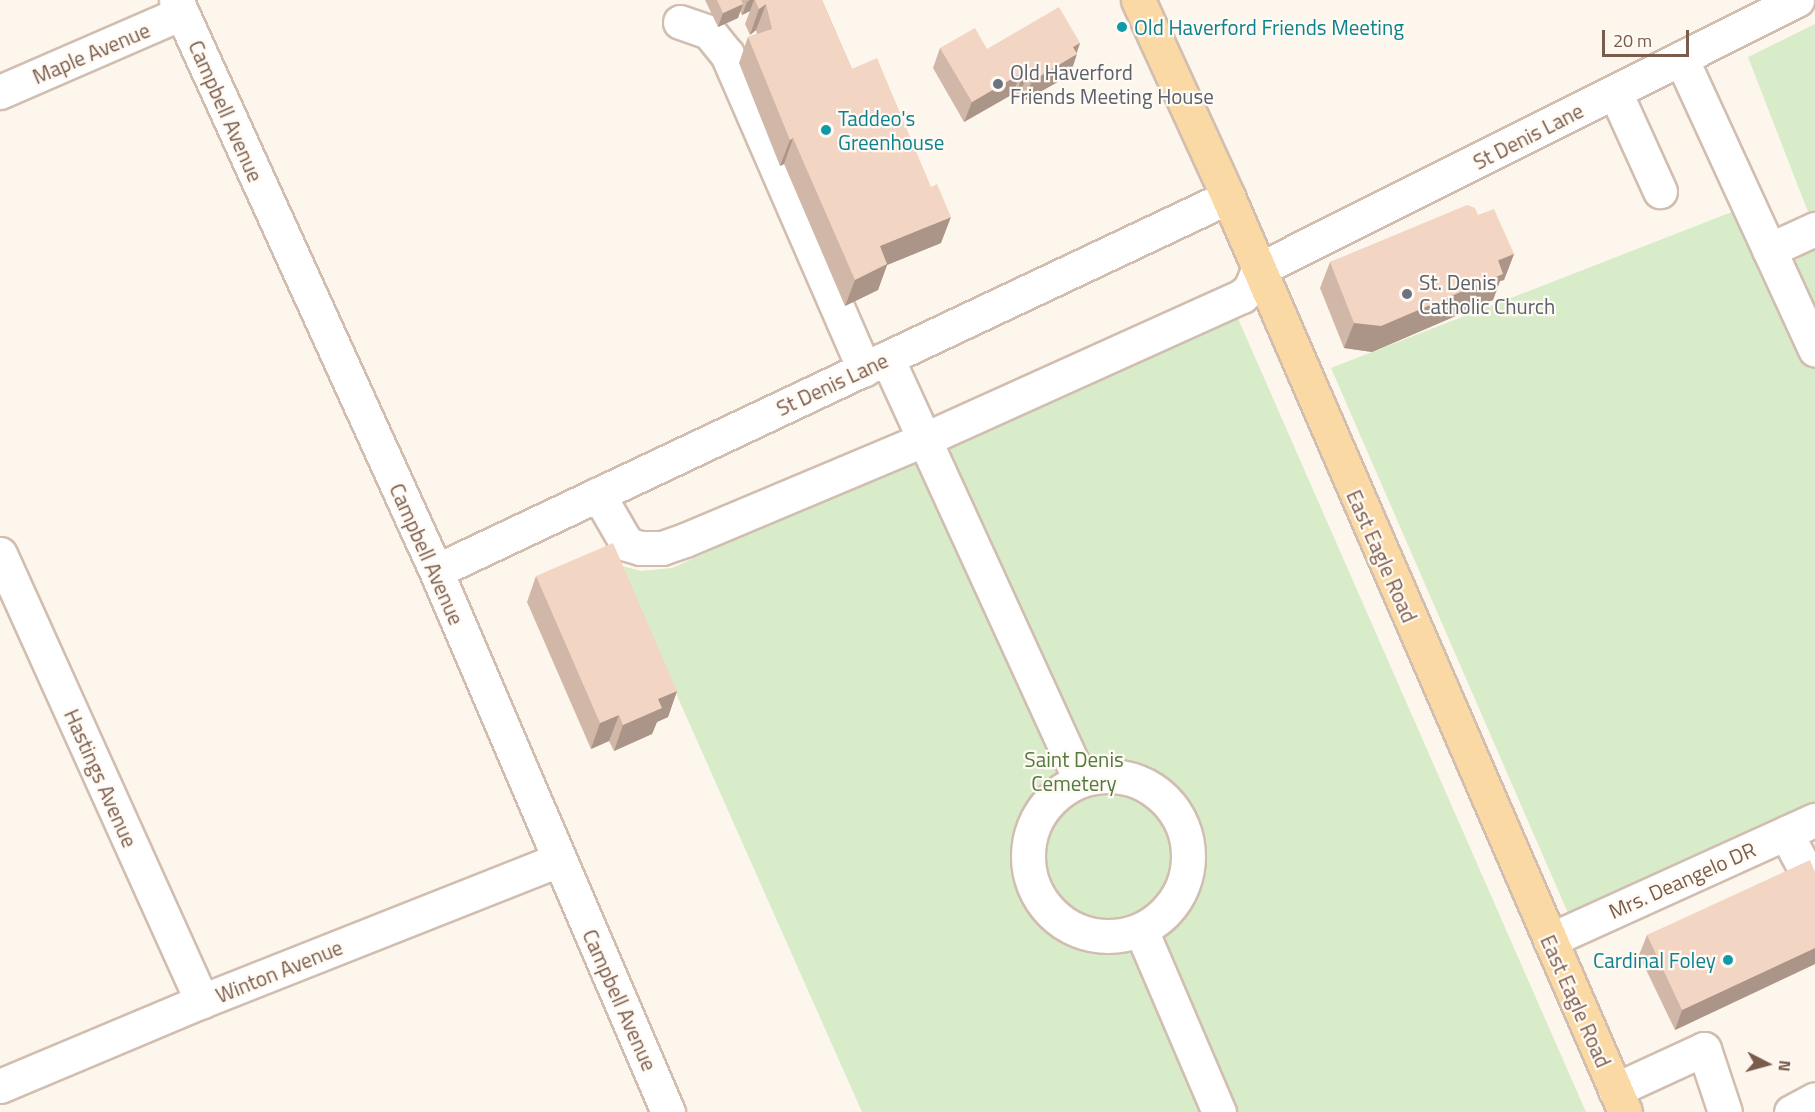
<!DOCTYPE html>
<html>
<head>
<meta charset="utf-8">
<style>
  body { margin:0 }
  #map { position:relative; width:1815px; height:1112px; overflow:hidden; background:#fdf6ec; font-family:"Titillium Web",sans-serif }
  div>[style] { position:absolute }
  .green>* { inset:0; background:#d8ecc9 }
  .roads { filter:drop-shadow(2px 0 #d1beb0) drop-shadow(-2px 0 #d1beb0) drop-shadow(0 2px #d1beb0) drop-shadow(0 -2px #d1beb0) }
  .minor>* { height:33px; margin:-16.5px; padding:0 16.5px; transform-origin:16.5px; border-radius:16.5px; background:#fff }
  .minor>.ring { margin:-16.5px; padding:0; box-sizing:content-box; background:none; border:33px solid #fff; border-radius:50% }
  .major>* { height:33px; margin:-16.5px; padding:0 16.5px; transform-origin:16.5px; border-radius:16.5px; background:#fbd9a5 }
  .wall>* { inset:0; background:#d1b7a8 }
  .shaded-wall>* { inset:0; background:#aa9588 }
  .building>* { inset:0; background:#f3d5c3 }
  .dots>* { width:16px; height:16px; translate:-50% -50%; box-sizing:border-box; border:3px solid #fffaf3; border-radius:50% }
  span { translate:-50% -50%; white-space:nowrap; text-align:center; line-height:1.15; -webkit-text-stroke:4.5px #fffaf3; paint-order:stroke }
  .culture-label { font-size:21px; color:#0d838f }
  .left { translate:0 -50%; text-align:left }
  .right { translate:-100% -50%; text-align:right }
  .street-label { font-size:21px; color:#7a5c4d }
  .worship-label { font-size:21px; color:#5b616d }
  .park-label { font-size:21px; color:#537a41 }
  .north { position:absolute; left:1737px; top:1034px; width:60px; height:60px; -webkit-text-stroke:4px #fffaf3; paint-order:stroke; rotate:96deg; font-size:16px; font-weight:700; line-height:24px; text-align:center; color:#7a5c4d }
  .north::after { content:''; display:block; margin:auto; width:21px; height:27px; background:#7a5c4d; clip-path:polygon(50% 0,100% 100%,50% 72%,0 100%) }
  .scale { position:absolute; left:1602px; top:30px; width:87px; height:27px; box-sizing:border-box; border:3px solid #7a5c4d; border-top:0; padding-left:8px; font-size:18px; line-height:21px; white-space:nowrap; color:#7a5c4d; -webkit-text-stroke:4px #fffaf3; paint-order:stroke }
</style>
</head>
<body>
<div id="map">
  <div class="green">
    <i style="clip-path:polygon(1815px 24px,1815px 230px,1748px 57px)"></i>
    <i style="clip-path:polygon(1737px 210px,1759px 264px,1815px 239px,1815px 834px,1581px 943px,1331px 368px)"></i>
    <i style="clip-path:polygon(1236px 314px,1586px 1112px,862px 1112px,619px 565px,641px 571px,672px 568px)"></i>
  </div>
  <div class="roads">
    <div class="minor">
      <i style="left:176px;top:0;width:627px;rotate:65.52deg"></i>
      <i style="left:436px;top:571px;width:589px;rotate:66.79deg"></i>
      <i style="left:680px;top:22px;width:31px;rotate:19deg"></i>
      <i style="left:709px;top:32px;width:28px;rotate:51deg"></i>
      <i style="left:727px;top:54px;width:344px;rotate:66.5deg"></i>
      <i style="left:1681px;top:58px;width:321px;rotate:65.3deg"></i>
      <i style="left:0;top:92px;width:198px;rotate:-23.5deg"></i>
      <i style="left:1615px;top:92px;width:109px;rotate:65.6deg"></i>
      <i style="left:1769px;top:250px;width:51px;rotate:-24.5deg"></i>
      <i style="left:887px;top:358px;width:464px;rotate:65.4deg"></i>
      <i style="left:598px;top:494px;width:58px;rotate:59.9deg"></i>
      <i style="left:627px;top:544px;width:14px;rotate:17deg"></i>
      <i style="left:640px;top:548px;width:22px"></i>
      <i style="left:662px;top:548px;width:24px;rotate:-19deg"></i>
      <i style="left:685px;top:540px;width:258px;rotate:-22.8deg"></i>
      <i style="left:923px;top:440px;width:350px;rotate:-24.3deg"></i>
      <i style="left:1242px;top:296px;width:11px;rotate:-41deg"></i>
      <i style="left:1250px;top:289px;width:21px;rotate:-67deg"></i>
      <i style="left:1258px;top:270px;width:603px;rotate:-26.61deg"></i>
      <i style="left:0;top:554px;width:491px;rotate:65.7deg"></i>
      <i style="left:436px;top:571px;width:876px;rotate:-25.28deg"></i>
      <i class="ring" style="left:1028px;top:776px;width:127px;height:127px"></i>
      <i style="left:1786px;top:833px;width:62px;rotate:62.2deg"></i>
      <i style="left:1141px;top:930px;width:198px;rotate:66.8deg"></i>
      <i style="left:1550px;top:940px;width:291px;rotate:-24.4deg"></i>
      <i style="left:0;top:1086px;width:219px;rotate:-22.8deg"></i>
      <i style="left:202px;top:1001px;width:384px;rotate:-21.6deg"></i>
      <i style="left:1615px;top:1090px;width:98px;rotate:-24.7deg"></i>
      <i style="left:1704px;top:1049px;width:66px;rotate:71.6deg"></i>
      <i style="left:1791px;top:1112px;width:27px;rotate:-28deg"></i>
    </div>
    <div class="major">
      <i style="left:1138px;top:0;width:217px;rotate:65.4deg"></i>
      <i style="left:1228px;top:197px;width:997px;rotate:66.54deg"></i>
    </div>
  </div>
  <div class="wall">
    <i style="clip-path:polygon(705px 0,822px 0,852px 69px,941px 243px,887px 265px,878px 290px,845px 306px,784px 164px,780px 166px,739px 63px,748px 37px,757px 34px,756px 30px,750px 35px,745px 24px,750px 11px,742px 15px,740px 11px,738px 18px,718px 27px)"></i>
    <i style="clip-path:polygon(1080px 43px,1070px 75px,1024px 101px,1020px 93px,1015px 97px,1013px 94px,964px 122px,933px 68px,940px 48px,987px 49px)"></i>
    <i style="clip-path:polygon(1478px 215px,1514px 254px,1504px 280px,1500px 281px,1493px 300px,1372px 352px,1344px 348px,1320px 288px,1330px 262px)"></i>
    <i style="clip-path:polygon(536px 576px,677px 691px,668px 717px,657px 722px,652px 734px,614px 751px,609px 741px,591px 749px,527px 602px)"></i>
    <i style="clip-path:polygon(1815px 872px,1815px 964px,1675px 1030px,1639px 955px,1647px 935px)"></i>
  </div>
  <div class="shaded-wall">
    <i style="clip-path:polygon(750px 0,754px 0,750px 11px,742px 15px,747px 2px)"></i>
    <i style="clip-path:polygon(743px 4px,738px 18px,718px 27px,723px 13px)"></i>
    <i style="clip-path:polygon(766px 4px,756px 30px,750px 35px,759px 9px)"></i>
    <i style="clip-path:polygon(1080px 43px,1075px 56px,1077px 54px,1070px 75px,1024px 101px,1032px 81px,1073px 47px)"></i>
    <i style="clip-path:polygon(1028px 73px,1020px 93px,1015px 97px,1022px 77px)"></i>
    <i style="clip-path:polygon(1020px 74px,1013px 94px,964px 122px,972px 102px)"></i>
    <i style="clip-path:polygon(793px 138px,784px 164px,780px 166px,790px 140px)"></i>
    <i style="clip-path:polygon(951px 217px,941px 243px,887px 265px,878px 290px,845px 306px,855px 280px,880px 246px)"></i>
    <i style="clip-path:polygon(1514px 254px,1504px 280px,1500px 281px,1493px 300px,1372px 352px,1344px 348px,1354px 323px)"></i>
    <i style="clip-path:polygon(677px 691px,668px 717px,657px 722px,652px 734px,614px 751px,623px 725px,658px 699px)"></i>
    <i style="clip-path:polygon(619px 715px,609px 741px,591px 749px,600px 723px)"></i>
    <i style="clip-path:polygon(1815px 948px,1815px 964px,1675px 1030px,1682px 1010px)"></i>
  </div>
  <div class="building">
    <i style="clip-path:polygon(717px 0,741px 0,743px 4px,723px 13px)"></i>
    <i style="clip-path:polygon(755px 0,822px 0,852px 69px,877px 58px,931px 187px,937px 184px,951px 217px,880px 246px,887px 264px,855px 280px,793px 138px,790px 140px,748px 37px,772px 29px,766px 4px,759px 9px)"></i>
    <i style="clip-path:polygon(1059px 7px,1080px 43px,1073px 47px,1077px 54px,1032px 81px,1028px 73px,1022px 77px,1020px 74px,972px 102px,940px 48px,975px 28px,987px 49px)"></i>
    <i style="clip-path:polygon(1467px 205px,1475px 208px,1478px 215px,1494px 209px,1514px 254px,1498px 260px,1503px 274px,1381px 326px,1354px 323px,1330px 262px)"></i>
    <i style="clip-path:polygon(613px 543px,677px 691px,658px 699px,662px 708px,623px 725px,619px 715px,600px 723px,536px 576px)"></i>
    <i style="clip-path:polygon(1810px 860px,1815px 872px,1815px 948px,1682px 1010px,1647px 935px)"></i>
  </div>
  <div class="dots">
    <i style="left:1122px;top:27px;background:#0f9aa8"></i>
    <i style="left:998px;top:84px;background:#6b7280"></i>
    <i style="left:826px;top:130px;background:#0f9aa8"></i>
    <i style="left:1407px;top:294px;background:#6b7280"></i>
    <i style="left:1728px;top:960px;background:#0f9aa8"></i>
  </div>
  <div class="culture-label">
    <span class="left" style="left:1134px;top:27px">Old Haverford Friends Meeting</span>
    <span class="left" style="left:838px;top:130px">Taddeo's<br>Greenhouse</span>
    <span class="right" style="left:1716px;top:960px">Cardinal Foley</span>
  </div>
  <div class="street-label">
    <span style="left:91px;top:53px;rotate:-23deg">Maple Avenue</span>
    <span style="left:226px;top:111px;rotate:66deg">Campbell Avenue</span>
    <span style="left:1528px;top:136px;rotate:-27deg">St Denis Lane</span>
    <span style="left:832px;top:384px;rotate:-25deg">St Denis Lane</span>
    <span style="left:427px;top:554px;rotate:66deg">Campbell Avenue</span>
    <span style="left:1382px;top:556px;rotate:66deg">East Eagle Road</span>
    <span style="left:101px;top:778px;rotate:66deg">Hastings Avenue</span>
    <span style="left:1682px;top:880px;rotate:-24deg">Mrs. Deangelo DR</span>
    <span style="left:279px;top:971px;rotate:-22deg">Winton Avenue</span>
    <span style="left:620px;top:1000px;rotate:66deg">Campbell Avenue</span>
    <span style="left:1576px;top:1001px;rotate:66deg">East Eagle Road</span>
  </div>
  <div class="worship-label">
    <span class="left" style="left:1010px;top:84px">Old Haverford<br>Friends Meeting House</span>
    <span class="left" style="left:1419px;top:294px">St. Denis<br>Catholic Church</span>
  </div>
  <div class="park-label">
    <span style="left:1074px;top:771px">Saint Denis<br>Cemetery</span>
  </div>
  <div class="north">N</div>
  <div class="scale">20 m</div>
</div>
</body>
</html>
